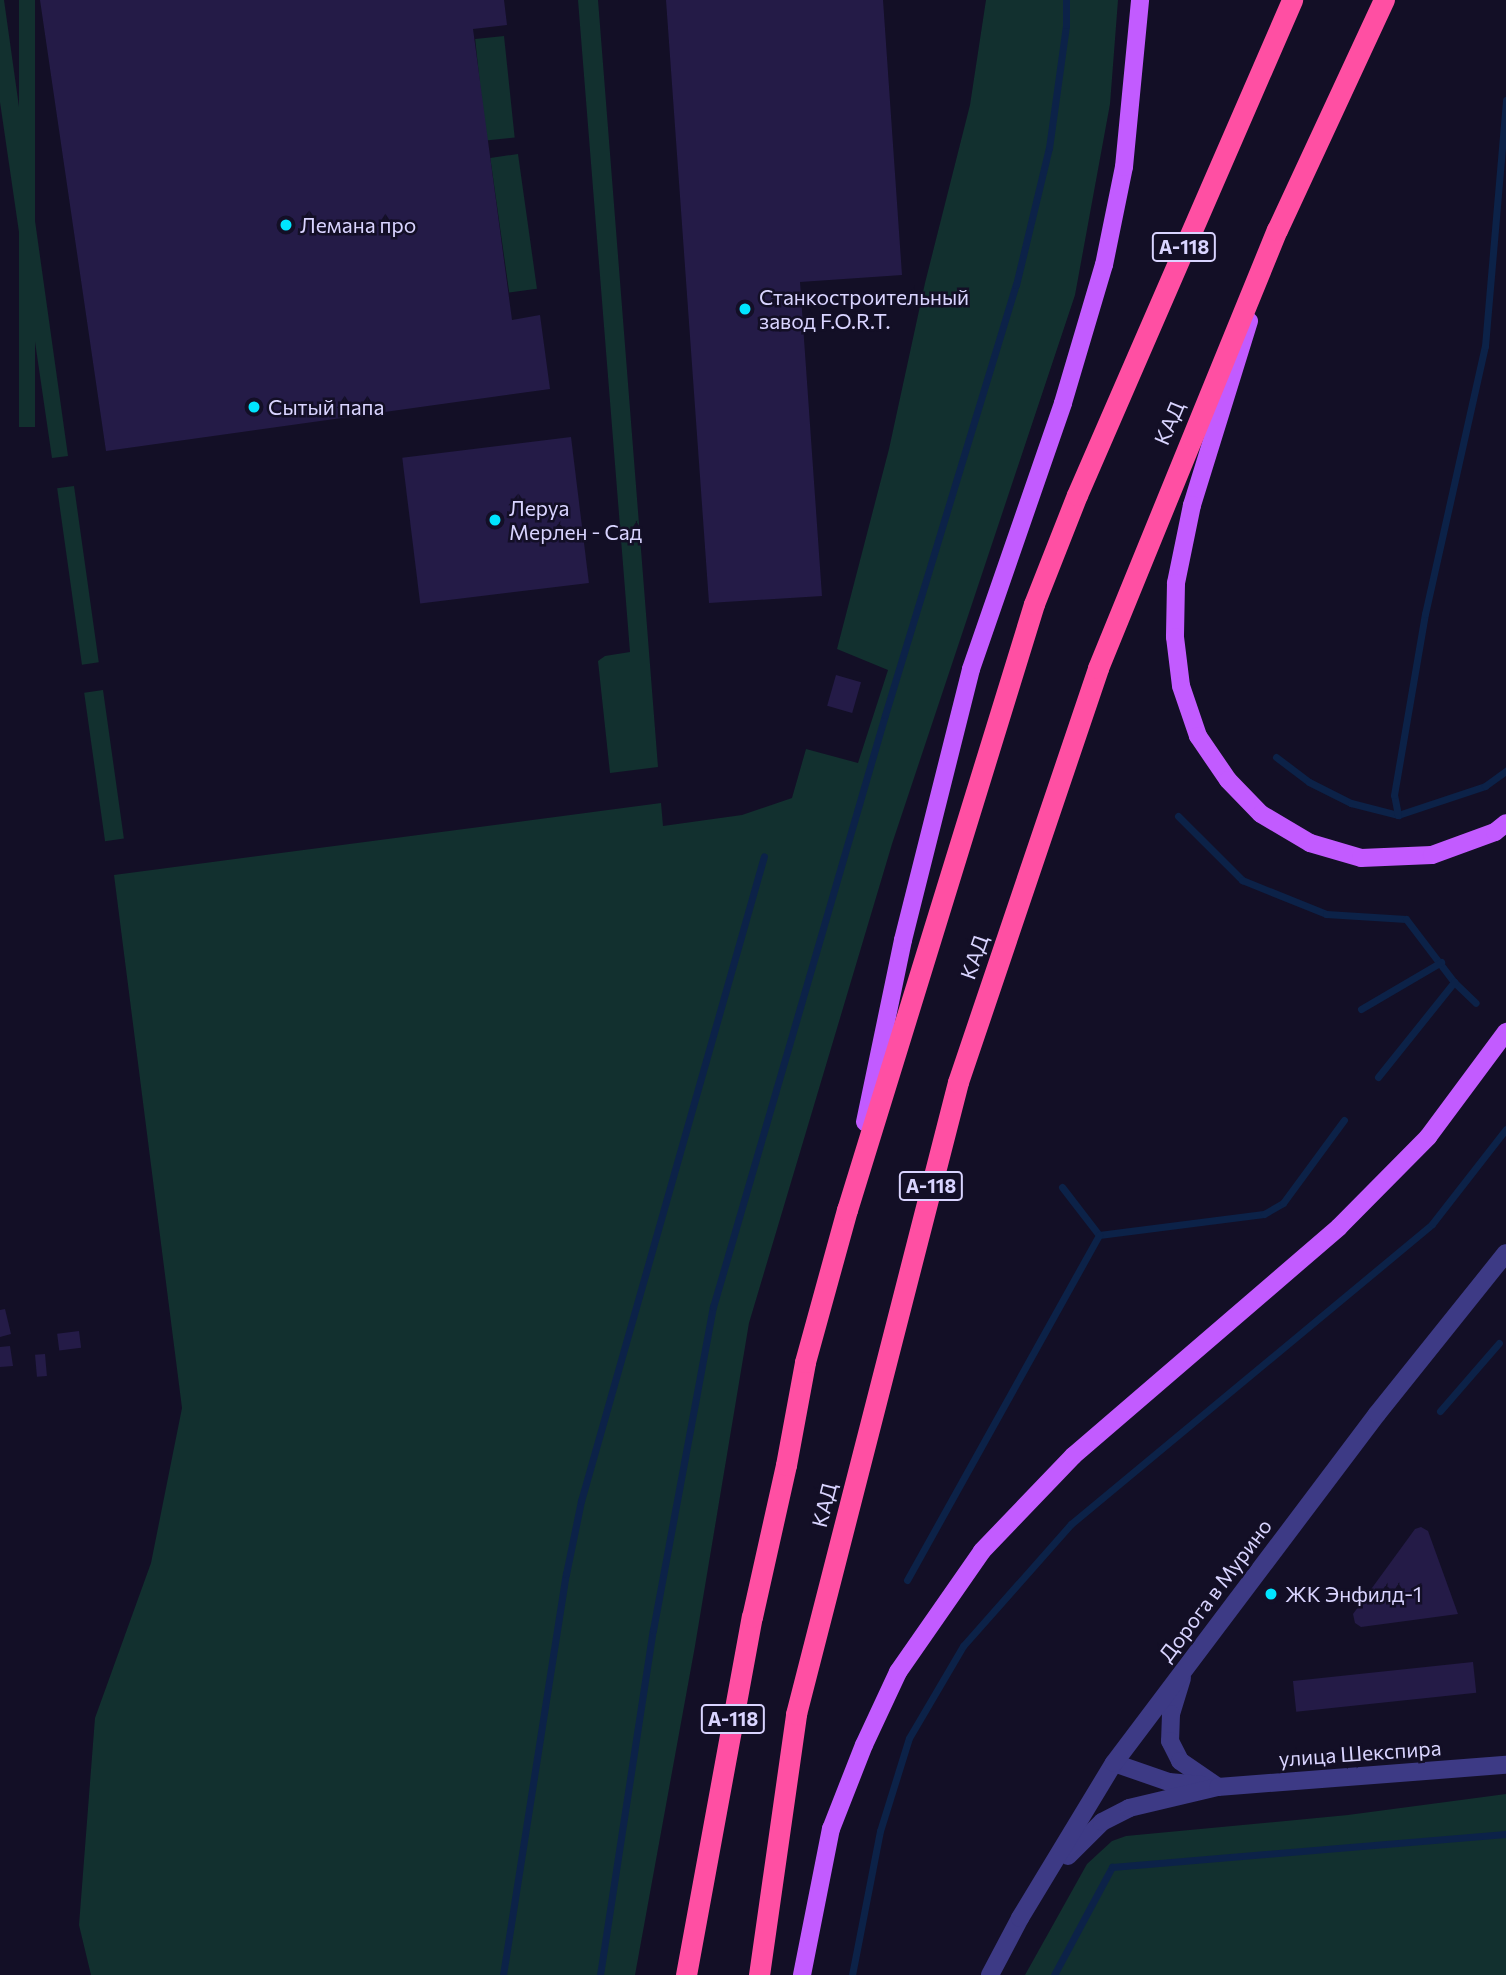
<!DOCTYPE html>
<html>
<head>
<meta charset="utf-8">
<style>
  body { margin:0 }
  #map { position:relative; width:1506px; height:1975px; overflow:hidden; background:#130f26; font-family:Commissioner,sans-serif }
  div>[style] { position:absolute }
  .green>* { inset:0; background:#12302f; transform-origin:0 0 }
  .stream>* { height:7px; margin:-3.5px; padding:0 3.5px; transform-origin:3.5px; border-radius:3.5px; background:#0c2248 }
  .building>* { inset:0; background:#241b47; transform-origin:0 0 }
  .minor>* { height:18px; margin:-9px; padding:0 9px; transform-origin:9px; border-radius:9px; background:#3d3a85 }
  .major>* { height:18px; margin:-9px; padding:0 9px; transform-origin:9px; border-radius:9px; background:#c25bff }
  .highway>* { height:21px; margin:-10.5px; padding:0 10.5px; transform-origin:10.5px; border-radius:10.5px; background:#ff4fa3 }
  .dots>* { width:19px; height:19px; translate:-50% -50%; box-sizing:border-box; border:4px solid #130f26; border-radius:50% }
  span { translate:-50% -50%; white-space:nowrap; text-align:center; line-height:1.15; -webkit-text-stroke:5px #130f26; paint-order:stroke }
  .shield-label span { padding:2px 5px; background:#130f26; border:2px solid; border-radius:5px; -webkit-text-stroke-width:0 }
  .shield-label { font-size:19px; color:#d9d4ff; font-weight:700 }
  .poi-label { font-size:21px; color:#d9d4ff }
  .left { translate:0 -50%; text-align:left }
  .street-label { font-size:21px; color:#d9d4ff }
</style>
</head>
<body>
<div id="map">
  <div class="green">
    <i style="clip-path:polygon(0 0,4px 0,68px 456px,52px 458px,0 102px)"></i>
    <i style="left:19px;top:0;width:16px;height:427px"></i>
    <i style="clip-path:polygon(578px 0,598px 0,658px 767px,610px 773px,598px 661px,605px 656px,630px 652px)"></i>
    <i style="clip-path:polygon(986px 0,1118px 0,1110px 104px,1075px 295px,892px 844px,749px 1323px,695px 1646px,635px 1975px,91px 1975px,79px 1925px,95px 1718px,151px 1563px,182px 1408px,114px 875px,661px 803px,663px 826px,742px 815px,792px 798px,806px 749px,858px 763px,888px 670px,837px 649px,889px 449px,925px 283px,970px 105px)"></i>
    <i style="left:504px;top:36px;width:102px;height:29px;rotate:84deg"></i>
    <i style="left:518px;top:154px;width:136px;height:28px;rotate:82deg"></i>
    <i style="left:74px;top:486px;width:178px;height:17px;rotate:82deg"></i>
    <i style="left:103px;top:690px;width:150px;height:19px;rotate:82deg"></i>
    <i style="clip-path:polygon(1506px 1794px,1506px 1975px,1025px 1975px,1087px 1864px,1112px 1841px,1126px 1836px,1348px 1815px)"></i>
  </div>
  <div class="stream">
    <i style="left:1276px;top:757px;width:41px;rotate:37.1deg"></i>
    <i style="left:1309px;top:782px;width:47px;rotate:26.6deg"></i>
    <i style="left:1351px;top:803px;width:49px;rotate:14.3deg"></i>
    <i style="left:1398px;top:815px;width:92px;rotate:-18.4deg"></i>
    <i style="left:1485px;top:786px;width:26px;rotate:-36deg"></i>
    <i style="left:1398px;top:815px;width:20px;rotate:-101deg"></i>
    <i style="left:1394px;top:795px;width:184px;rotate:-80.3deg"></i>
    <i style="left:1425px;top:614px;width:275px;rotate:-77.4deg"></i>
    <i style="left:1485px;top:346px;width:247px;rotate:-85.1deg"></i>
    <i style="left:1178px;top:816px;width:91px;rotate:45deg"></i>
    <i style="left:1242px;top:880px;width:91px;rotate:22deg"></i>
    <i style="left:1326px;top:914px;width:80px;rotate:3.6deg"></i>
    <i style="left:1406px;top:919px;width:79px;rotate:52.7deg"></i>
    <i style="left:1454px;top:982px;width:30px;rotate:44deg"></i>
    <i style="left:1361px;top:1009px;width:93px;rotate:-30.4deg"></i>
    <i style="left:1378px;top:1077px;width:122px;rotate:-51.3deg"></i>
    <i style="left:1062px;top:1187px;width:61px;rotate:52.4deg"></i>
    <i style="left:1099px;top:1235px;width:166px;rotate:-7.3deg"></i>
    <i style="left:1264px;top:1214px;width:22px;rotate:-30deg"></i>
    <i style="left:1283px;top:1203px;width:103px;rotate:-53.7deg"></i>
    <i style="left:1440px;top:1411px;width:90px;rotate:-49.1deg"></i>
    <i style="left:907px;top:1580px;width:395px;rotate:-60.9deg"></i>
    <i style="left:503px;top:1975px;width:406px;rotate:-81.1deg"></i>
    <i style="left:566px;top:1574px;width:75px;rotate:-78.4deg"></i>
    <i style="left:581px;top:1501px;width:670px;rotate:-74.16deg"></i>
    <i style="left:600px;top:1975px;width:349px;rotate:-81.3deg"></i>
    <i style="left:653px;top:1630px;width:329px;rotate:-79.5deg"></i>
    <i style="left:713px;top:1307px;width:616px;rotate:-73.8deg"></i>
    <i style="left:885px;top:715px;width:450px;rotate:-73.1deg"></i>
    <i style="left:1016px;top:285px;width:141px;rotate:-76.5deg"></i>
    <i style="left:1049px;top:148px;width:124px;rotate:-82.1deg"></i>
    <i style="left:1066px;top:25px;width:25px;rotate:-90deg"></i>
    <i style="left:852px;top:1975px;width:147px;rotate:-79deg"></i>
    <i style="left:880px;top:1831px;width:97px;rotate:-72.7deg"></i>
    <i style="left:909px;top:1738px;width:107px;rotate:-59.6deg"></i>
    <i style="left:963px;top:1646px;width:163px;rotate:-48.5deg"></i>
    <i style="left:1071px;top:1524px;width:469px;rotate:-39.7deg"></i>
    <i style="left:1432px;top:1224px;width:120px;rotate:-52.1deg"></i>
    <i style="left:1054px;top:1975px;width:123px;rotate:-61.8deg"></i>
    <i style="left:1112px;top:1867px;width:395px;rotate:-4.8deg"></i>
  </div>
  <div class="building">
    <i style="clip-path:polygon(40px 0,504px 0,507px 25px,473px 29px,512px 320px,540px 315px,550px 389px,106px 451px)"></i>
    <i style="clip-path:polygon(666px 0,883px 0,902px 275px,800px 282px,822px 596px,709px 603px)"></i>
    <i style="left:571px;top:437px;width:147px;height:170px;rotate:83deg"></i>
    <i style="left:836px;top:675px;width:26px;height:32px;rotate:16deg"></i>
    <i style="clip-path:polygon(5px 1309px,11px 1334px,0 1337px,0 1310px)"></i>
    <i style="left:79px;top:1331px;width:17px;height:22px;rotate:83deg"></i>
    <i style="clip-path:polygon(10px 1346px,13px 1366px,0 1367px,0 1347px)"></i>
    <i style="left:45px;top:1354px;width:22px;height:10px;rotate:85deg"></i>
    <i style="clip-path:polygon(1421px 1527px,1428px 1531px,1458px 1614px,1361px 1627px,1355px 1623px,1353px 1614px,1415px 1529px)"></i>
    <i style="left:1473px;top:1662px;width:31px;height:181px;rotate:84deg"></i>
  </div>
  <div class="minor">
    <i style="left:1182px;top:1678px;width:38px;rotate:107deg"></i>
    <i style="left:1171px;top:1714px;width:27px;rotate:92deg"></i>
    <i style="left:1170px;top:1741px;width:22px;rotate:63deg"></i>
    <i style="left:1180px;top:1761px;width:46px;rotate:34.4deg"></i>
    <i style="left:1114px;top:1763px;width:58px;rotate:19.1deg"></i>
    <i style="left:1169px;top:1782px;width:33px;rotate:5deg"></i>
    <i style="left:1068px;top:1856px;width:48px;rotate:-45deg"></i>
    <i style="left:1102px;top:1822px;width:30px;rotate:-27deg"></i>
    <i style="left:1129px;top:1808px;width:91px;rotate:-13.3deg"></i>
    <i style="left:1218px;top:1787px;width:289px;rotate:-4.4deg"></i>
    <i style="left:990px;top:1975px;width:64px;rotate:-62.2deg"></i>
    <i style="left:1020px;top:1918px;width:181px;rotate:-58.8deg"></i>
    <i style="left:1114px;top:1763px;width:437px;rotate:-53deg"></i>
    <i style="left:1377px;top:1414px;width:206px;rotate:-51.3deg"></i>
  </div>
  <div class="major">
    <i style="left:1249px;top:321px;width:193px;rotate:107.2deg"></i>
    <i style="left:1192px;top:505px;width:80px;rotate:101.6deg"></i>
    <i style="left:1176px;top:583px;width:54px;rotate:91.1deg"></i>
    <i style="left:1175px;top:637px;width:49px;rotate:83deg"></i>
    <i style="left:1181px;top:686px;width:53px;rotate:71.2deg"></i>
    <i style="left:1198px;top:736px;width:53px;rotate:55.7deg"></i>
    <i style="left:1228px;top:780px;width:47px;rotate:45.9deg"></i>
    <i style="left:1261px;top:814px;width:57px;rotate:30.6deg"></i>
    <i style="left:1310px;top:843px;width:53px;rotate:16.4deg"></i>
    <i style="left:1361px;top:858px;width:71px;rotate:-2.4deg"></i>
    <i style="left:1432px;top:855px;width:67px;rotate:-20.1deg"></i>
    <i style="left:1495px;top:832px;width:14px;rotate:-39deg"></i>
    <i style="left:865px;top:1122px;width:186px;rotate:-78.2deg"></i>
    <i style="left:903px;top:940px;width:279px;rotate:-75.9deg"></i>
    <i style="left:971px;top:669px;width:281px;rotate:-70.9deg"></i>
    <i style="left:1063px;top:403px;width:144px;rotate:-73.5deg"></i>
    <i style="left:1104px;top:265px;width:100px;rotate:-78.5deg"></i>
    <i style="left:1124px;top:167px;width:168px;rotate:-84.5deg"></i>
    <i style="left:802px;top:1975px;width:149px;rotate:-78.8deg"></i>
    <i style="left:831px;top:1829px;width:90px;rotate:-68.6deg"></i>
    <i style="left:864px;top:1745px;width:81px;rotate:-65deg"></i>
    <i style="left:898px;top:1672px;width:147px;rotate:-55.2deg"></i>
    <i style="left:982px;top:1551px;width:132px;rotate:-46.2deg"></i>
    <i style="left:1073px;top:1456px;width:351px;rotate:-40.7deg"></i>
    <i style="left:1339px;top:1227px;width:127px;rotate:-45.3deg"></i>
    <i style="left:1428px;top:1137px;width:131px;rotate:-53.4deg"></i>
  </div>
  <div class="highway">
    <i style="left:686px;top:1975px;width:364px;rotate:-79.6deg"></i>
    <i style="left:752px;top:1617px;width:156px;rotate:-77.4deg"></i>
    <i style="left:786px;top:1465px;width:105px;rotate:-79.5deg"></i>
    <i style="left:805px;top:1362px;width:158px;rotate:-74.6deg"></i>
    <i style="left:847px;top:1210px;width:634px;rotate:-72.85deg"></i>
    <i style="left:1034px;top:604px;width:117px;rotate:-68.5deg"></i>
    <i style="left:1077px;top:495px;width:540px;rotate:-66.52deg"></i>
    <i style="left:759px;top:1975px;width:264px;rotate:-81.9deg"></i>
    <i style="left:796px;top:1714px;width:652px;rotate:-75.62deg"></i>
    <i style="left:958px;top:1082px;width:437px;rotate:-71.3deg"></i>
    <i style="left:1098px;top:668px;width:473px;rotate:-67.8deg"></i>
    <i style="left:1277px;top:230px;width:254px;rotate:-65.1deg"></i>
  </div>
  <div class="dots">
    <i style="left:286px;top:225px;background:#00e5ff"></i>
    <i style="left:745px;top:309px;background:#00e5ff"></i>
    <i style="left:254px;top:407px;background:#00e5ff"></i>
    <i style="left:495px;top:520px;background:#00e5ff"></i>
    <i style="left:1271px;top:1594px;background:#00e5ff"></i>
  </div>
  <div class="shield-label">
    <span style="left:1184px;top:247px">А-118</span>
    <span style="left:931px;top:1186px">А-118</span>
    <span style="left:733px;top:1719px">А-118</span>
  </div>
  <div class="poi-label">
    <span class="left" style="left:300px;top:225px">Лемана про</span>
    <span class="left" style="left:759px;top:309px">Станкостроительный<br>завод F.O.R.T.</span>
    <span class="left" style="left:268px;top:407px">Сытый папа</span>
    <span class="left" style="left:509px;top:520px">Леруа<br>Мерлен - Сад</span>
    <span class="left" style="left:1285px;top:1594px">ЖК Энфилд-1</span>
  </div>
  <div class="street-label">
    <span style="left:1169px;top:423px;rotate:-67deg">КАД</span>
    <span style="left:974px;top:957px;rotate:-71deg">КАД</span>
    <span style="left:824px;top:1505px;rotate:-76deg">КАД</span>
    <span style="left:1215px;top:1590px;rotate:-53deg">Дорога в Мурино</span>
    <span style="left:1360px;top:1753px;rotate:-4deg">улица Шекспира</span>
  </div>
</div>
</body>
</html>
